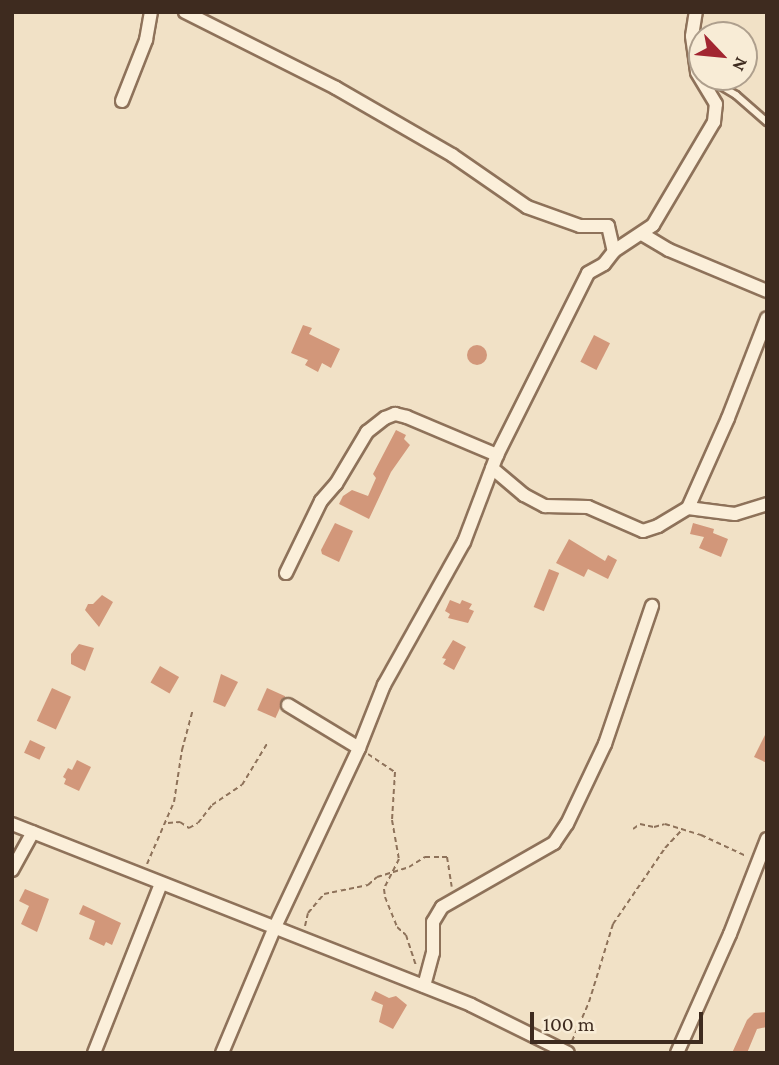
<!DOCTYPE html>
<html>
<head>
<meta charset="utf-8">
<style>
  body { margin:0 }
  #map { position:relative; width:779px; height:1065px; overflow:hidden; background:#f1e1c6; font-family:"Crimson Pro",serif }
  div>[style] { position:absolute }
  .building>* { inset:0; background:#d2977a; transform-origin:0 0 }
  .round { border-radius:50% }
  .path>* { height:2px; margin-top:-1px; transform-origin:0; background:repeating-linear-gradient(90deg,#8e725a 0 5px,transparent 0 8.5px) }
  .roads { filter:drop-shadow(2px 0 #8e725a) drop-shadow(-2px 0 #8e725a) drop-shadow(0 2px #8e725a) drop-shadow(0 -2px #8e725a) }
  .lane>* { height:6px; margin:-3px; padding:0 3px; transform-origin:3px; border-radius:3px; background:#fbefda }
  .street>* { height:12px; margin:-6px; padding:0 6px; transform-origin:6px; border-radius:6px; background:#fbefda }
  span { translate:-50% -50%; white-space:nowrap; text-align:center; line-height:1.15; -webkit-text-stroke:7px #f8ecd6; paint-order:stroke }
  .frame { position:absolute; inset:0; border:14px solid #3e2b1f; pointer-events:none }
  .north { position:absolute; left:688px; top:21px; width:70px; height:70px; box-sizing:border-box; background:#f8ecd6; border:2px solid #ae9f8d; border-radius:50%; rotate:116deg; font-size:19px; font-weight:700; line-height:28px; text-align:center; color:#3e2b1f }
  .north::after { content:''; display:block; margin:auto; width:24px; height:32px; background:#a22631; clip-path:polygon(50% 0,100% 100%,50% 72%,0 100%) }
  .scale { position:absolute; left:530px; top:1012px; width:173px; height:32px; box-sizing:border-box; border:4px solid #3e2b1f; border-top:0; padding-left:9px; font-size:21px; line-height:24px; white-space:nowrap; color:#3e2b1f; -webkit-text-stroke:5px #f8ecd6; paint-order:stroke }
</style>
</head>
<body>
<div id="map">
  <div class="building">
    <i style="clip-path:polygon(303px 325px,312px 328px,309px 334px,340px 349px,331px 368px,322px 363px,318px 372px,305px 365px,308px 360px,291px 353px)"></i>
    <i style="left:594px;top:335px;width:18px;height:30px;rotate:27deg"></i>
    <i class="round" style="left:467px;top:345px;width:20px;height:20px"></i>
    <i style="clip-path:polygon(396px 430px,406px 435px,404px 439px,410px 445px,391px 472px,369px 519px,339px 504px,343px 496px,352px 490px,368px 496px,376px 478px,373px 474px)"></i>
    <i style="clip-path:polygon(335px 523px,353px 531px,339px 562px,322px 554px,321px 550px)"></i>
    <i style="clip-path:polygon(693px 523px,714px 529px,713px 533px,728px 539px,721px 557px,699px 548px,704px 537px,690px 534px)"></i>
    <i style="clip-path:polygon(569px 539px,605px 561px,608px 555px,617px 560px,608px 579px,588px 569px,584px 577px,556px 563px)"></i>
    <i style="left:549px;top:569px;width:11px;height:41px;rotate:22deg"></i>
    <i style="clip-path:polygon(102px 595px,113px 602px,99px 627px,85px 610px,88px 604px,93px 604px)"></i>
    <i style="clip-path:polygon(450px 600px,460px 604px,462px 600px,472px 604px,469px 609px,474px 611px,468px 623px,448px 618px,450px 614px,445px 611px)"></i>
    <i style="clip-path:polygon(453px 640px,466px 647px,454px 670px,443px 664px,446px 659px,442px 658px)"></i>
    <i style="clip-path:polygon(79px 644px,94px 648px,85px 671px,71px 664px,71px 654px)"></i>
    <i style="left:160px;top:666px;width:22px;height:19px;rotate:30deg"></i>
    <i style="clip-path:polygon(221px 674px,238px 682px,225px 707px,213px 702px)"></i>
    <i style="left:52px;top:688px;width:21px;height:36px;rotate:25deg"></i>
    <i style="left:267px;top:688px;width:20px;height:24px;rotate:24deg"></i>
    <i style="clip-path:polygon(767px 731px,767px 763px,754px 757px)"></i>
    <i style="left:30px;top:740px;width:17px;height:14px;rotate:25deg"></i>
    <i style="clip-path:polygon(77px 760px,91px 767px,79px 791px,64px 784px,66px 779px,63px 777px,68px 768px,72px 770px)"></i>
    <i style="clip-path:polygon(25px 889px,49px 899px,37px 932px,21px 924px,29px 906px,19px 901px)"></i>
    <i style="clip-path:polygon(83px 905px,121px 923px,112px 945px,106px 942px,104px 946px,89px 939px,95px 921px,79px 914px)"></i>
    <i style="clip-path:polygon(375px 991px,389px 998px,396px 996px,407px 1005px,393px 1029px,379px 1022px,383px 1005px,371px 1000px)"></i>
    <i style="clip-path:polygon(767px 1012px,767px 1027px,757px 1029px,747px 1053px,732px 1053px,747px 1020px,754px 1013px)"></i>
  </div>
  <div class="path">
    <i style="left:368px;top:754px;width:32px;rotate:34deg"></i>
    <i style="left:395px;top:772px;width:48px;rotate:93.6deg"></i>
    <i style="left:392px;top:820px;width:40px;rotate:80deg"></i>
    <i style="left:399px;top:859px;width:34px;rotate:117deg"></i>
    <i style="left:384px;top:889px;width:8px;rotate:83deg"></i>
    <i style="left:385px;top:897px;width:32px;rotate:68deg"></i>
    <i style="left:397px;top:927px;width:12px;rotate:42deg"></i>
    <i style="left:406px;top:935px;width:33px;rotate:72deg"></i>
    <i style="left:168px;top:823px;width:12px;rotate:-5deg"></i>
    <i style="left:180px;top:822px;width:11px;rotate:34deg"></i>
    <i style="left:189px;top:828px;width:10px;rotate:-29deg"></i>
    <i style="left:198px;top:823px;width:23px;rotate:-52deg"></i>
    <i style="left:212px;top:805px;width:36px;rotate:-34deg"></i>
    <i style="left:242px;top:785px;width:50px;rotate:-58.8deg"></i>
    <i style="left:633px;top:829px;width:9px;rotate:-36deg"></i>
    <i style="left:640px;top:824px;width:14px;rotate:12deg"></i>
    <i style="left:654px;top:827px;width:11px;rotate:-15deg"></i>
    <i style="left:665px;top:824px;width:38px;rotate:17deg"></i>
    <i style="left:701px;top:835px;width:50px;rotate:25deg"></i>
    <i style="left:147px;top:864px;width:68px;rotate:-66.5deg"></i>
    <i style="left:174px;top:802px;width:53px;rotate:-81.3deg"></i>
    <i style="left:182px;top:750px;width:42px;rotate:-75deg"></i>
    <i style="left:305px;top:926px;width:13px;rotate:-77deg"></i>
    <i style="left:308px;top:913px;width:25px;rotate:-50deg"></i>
    <i style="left:324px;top:894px;width:45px;rotate:-11.6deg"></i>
    <i style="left:368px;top:885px;width:12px;rotate:-42deg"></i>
    <i style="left:377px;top:877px;width:34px;rotate:-17deg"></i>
    <i style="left:409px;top:867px;width:19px;rotate:-32deg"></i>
    <i style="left:425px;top:857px;width:22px"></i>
    <i style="left:447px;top:857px;width:30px;rotate:81deg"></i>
    <i style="left:572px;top:1041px;width:43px;rotate:-66.4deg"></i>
    <i style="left:589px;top:1002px;width:82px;rotate:-72.9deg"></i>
    <i style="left:613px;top:924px;width:92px;rotate:-55.6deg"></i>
    <i style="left:665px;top:848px;width:26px;rotate:-47deg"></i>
  </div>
  <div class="roads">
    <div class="lane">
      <i style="left:706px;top:77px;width:35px;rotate:31deg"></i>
      <i style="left:736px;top:95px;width:41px;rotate:41.1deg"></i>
    </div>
    <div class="street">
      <i style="left:185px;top:12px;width:169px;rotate:26.7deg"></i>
      <i style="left:336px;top:88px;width:134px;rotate:30deg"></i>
      <i style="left:452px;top:155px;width:91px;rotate:34.7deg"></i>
      <i style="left:527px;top:207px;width:56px;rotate:19.7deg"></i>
      <i style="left:580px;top:226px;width:28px"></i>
      <i style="left:608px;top:226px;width:26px;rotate:77deg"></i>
      <i style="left:122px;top:101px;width:66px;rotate:-68.5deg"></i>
      <i style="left:146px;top:40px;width:28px;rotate:-80deg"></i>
      <i style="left:642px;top:234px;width:31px;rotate:31deg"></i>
      <i style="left:669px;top:250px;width:106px;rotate:22.7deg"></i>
      <i style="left:492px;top:468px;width:42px;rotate:40.2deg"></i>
      <i style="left:524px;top:495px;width:24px;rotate:28deg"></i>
      <i style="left:545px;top:506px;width:43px;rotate:1.3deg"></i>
      <i style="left:588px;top:507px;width:60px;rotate:23.6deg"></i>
      <i style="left:643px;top:531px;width:16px;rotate:-18deg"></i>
      <i style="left:658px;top:526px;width:35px;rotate:-31deg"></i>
      <i style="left:688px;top:508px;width:47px;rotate:7.3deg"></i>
      <i style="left:735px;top:514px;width:34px;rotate:-17deg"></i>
      <i style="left:688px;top:508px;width:98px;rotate:-66deg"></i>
      <i style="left:728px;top:418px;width:107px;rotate:-68.7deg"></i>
      <i style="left:286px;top:573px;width:80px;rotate:-64.1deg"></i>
      <i style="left:321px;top:501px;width:23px;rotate:-49deg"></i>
      <i style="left:336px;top:484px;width:61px;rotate:-59.2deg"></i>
      <i style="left:367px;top:432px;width:23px;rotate:-38deg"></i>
      <i style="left:385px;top:418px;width:11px;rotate:-22deg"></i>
      <i style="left:395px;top:414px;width:12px;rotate:14deg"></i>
      <i style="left:407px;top:417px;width:98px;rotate:22.9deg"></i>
      <i style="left:288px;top:705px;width:83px;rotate:31.2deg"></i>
      <i style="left:12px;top:824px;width:493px;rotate:21.5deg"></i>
      <i style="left:471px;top:1005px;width:108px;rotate:26.3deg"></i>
      <i style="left:12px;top:870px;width:43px;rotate:-61.1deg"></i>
      <i style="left:424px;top:986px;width:34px;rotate:-75deg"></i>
      <i style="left:433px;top:953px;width:31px;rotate:-90deg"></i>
      <i style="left:433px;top:922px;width:17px;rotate:-59deg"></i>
      <i style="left:442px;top:907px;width:129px;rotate:-29.7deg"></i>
      <i style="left:554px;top:843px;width:23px;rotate:-56deg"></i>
      <i style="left:567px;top:824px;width:89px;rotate:-64.6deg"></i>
      <i style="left:605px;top:744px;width:146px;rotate:-71.2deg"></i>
      <i style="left:94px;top:1053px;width:182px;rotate:-68.4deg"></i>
      <i style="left:222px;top:1053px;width:134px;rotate:-67.2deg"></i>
      <i style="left:274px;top:929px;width:200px;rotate:-64.8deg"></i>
      <i style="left:359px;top:748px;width:68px;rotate:-68.4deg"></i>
      <i style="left:384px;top:685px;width:164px;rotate:-60.8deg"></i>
      <i style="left:464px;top:542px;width:93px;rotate:-69.2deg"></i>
      <i style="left:497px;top:455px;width:203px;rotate:-63.4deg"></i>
      <i style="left:588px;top:273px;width:18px;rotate:-29deg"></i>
      <i style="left:604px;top:264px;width:16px;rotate:-52deg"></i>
      <i style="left:614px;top:251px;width:47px;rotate:-33.7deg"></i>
      <i style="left:653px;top:225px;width:120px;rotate:-59.4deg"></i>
      <i style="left:714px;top:122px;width:18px;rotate:-84deg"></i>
      <i style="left:716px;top:104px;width:37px;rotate:-121deg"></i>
      <i style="left:697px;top:72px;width:36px;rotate:-98deg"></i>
      <i style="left:692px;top:36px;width:24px;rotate:-81deg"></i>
      <i style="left:677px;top:1053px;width:130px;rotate:-66deg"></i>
      <i style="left:730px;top:934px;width:102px;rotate:-68.7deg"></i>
    </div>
  </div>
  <div class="frame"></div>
  <div class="north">N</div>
  <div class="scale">100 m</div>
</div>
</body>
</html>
